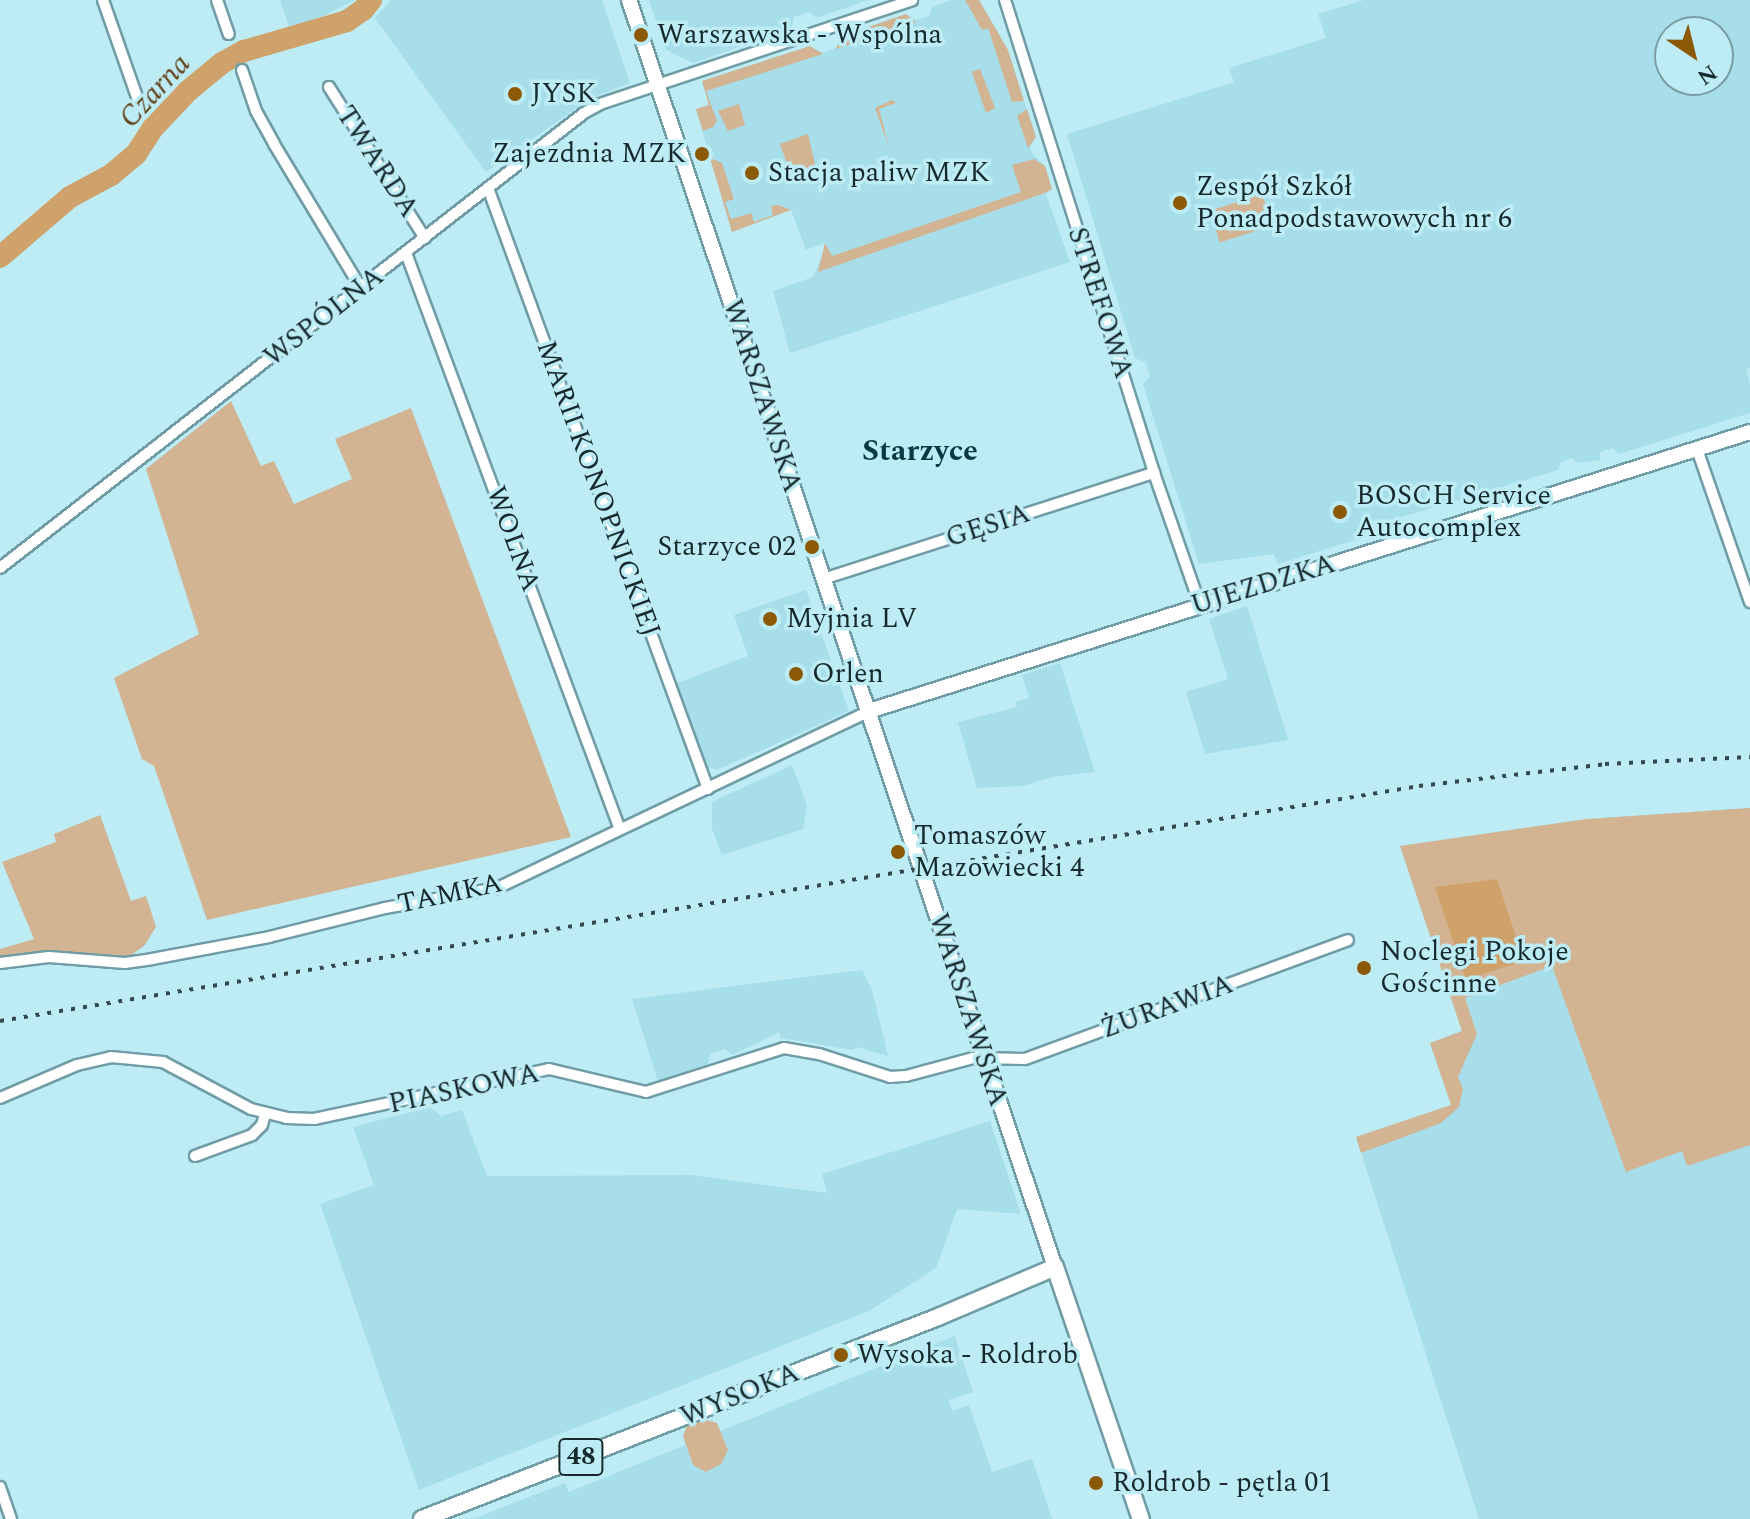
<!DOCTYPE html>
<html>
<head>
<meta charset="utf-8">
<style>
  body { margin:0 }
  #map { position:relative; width:1750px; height:1519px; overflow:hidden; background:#bdecf5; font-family:Spectral,serif }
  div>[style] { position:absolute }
  .built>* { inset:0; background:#a7dee9 }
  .green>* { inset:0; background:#d2b493; transform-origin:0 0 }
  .water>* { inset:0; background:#cfa16b }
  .river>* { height:22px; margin:-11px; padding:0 11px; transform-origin:11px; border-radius:11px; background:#cfa16b }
  .roads { filter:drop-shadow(2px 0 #6f9ca5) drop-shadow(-2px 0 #6f9ca5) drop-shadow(0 2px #6f9ca5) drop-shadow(0 -2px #6f9ca5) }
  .minor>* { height:10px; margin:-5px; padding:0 5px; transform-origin:5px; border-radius:5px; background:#fff }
  .secondary>* { height:14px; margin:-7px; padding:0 7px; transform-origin:7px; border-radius:7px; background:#fff }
  .primary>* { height:16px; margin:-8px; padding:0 8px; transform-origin:8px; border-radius:8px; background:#fff }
  .rail>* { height:4px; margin-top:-2px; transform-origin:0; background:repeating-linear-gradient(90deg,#324a4e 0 4px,transparent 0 12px) }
  .dots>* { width:22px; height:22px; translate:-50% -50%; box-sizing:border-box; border:4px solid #bdecf5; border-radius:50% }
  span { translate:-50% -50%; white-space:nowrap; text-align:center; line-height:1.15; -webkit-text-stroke:7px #bdecf5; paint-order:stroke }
  .shield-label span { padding:2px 6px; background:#bdecf5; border:2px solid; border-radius:6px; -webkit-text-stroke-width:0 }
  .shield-label { font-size:26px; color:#16292c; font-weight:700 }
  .poi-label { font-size:28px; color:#16292c }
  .left { translate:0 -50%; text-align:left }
  .right { translate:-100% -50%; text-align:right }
  .street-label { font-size:28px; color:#16292c }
  .water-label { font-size:30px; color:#624319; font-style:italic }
  .neighbourhood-label { font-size:30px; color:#0a3941; font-weight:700 }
  .north { position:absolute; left:1654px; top:16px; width:80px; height:80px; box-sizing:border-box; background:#bdecf5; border:2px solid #7a9ea5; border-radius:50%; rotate:145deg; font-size:22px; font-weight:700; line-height:32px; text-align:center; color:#16292c }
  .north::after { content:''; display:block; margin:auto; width:28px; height:36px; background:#8c5906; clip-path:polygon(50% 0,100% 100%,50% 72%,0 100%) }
</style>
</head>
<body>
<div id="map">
  <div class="built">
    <i style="clip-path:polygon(280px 0,355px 0,291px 32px)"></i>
    <i style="clip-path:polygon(391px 0,602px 0,630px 83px,589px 99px,486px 172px,375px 18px)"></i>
    <i style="clip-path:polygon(649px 0,868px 0,816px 18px,809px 12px,794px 17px,791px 29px,693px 63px,666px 50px)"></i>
    <i style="clip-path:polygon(952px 0,979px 0,1008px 50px,1036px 137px,1030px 147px,1032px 153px,1045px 166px,1052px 189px,1046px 194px,1070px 262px,790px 353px,773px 291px,813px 277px,826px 247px,824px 243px,806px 250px,791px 210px,732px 232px,696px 109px,709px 105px,702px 81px,810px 46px,822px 53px,836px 48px,842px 36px,906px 14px,916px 20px,929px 16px,933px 6px)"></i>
    <i style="clip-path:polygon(evenodd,1364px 0,1750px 0,1750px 368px,1746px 369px,1750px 384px,1750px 413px,1619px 454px,1613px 448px,1600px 452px,1600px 460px,1578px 463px,1572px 458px,1561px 462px,1558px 470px,1379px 524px,1381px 532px,1278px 564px,1274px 554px,1199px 564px,1143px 384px,1150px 376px,1146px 363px,1135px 358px,1067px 134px,1234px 82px,1229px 68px,1326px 38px,1318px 14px,1364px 0,1670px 32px,1718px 32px,1718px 80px,1670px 80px,1670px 32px)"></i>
    <i style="clip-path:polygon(806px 590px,849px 711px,717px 770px,707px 767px,675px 684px,748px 656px,734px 615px)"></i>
    <i style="clip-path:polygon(1247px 606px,1288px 740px,1205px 754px,1186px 692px,1228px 679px,1209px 619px)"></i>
    <i style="clip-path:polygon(1060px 663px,1095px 772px,1051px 777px,1023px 786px,977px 788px,958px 722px,1017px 707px,1016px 702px,1029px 698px,1022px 675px)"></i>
    <i style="clip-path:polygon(792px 765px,807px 805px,803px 829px,722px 855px,712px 829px,712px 802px)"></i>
    <i style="clip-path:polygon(1750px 808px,1750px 1519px,1479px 1519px,1356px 1137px,1451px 1105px,1430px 1043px,1462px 1031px,1400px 846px,1587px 819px)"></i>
    <i style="clip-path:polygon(862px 970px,872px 990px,888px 1056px,857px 1047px,853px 1050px,781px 1038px,779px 1032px,733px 1055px,725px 1049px,710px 1054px,708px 1064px,658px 1081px,632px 999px)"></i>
    <i style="clip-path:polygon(430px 1107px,441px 1116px,462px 1110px,487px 1176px,691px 1175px,827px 1193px,822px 1174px,990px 1121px,1021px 1214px,957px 1209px,936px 1268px,869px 1311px,419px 1490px,320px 1204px,374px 1185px,353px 1127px)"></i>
    <i style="clip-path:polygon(955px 1336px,973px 1392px,948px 1400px,952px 1411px,969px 1405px,992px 1472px,1032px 1459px,1052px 1519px,473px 1519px,565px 1483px,569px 1492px)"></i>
  </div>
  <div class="green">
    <i style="clip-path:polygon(965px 0,979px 0,1008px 50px,1024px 101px,1012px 102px,988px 28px,982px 30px)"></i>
    <i style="clip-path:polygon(906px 14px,916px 22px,836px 49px,842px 36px)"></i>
    <i style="clip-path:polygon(810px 46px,823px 54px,706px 91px,717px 121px,713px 127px,703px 131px,696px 109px,709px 105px,702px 81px)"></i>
    <i style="clip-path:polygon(980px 69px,995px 108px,986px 113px,972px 72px)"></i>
    <i style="clip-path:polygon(892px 100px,896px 103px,879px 109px,889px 147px,875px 108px)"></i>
    <i style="clip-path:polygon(739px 104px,745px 125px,728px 131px,718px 111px)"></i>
    <i style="clip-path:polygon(1027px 109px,1036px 137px,1028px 148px,1017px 116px)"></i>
    <i style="clip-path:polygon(808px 134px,815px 164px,810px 173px,796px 178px,791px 175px,780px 144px)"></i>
    <i style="clip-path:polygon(710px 158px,722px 163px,734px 199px,725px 202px,731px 219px,751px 213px,754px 222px,773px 215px,771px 206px,778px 205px,791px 210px,732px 232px)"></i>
    <i style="clip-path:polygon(1034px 159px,1045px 166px,1052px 189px,1045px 193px,818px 272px,825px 243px,832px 256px,1021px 192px,1012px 165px)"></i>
    <i style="left:1262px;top:194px;width:33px;height:55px;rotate:72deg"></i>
    <i style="clip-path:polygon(231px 401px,261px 466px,274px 461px,294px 504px,352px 479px,335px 439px,411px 408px,571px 837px,207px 920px,154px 766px,142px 759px,114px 678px,199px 634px,146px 469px)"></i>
    <i style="clip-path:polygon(1750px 808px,1750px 1145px,1687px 1166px,1682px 1151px,1626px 1172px,1552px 966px,1465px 998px,1477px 1034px,1458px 1077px,1463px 1089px,1459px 1107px,1441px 1123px,1361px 1153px,1356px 1137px,1451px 1105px,1430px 1043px,1462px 1031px,1400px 846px,1587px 819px)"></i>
    <i style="clip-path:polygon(100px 815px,131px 901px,146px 896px,156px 927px,144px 946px,124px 960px,0 960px,0 949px,34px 939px,2px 862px,56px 842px,54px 834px)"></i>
    <i style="clip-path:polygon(700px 1418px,717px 1423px,728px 1450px,721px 1464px,706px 1472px,693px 1465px,683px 1436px,687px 1425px)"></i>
  </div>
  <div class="water">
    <i style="clip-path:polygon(1497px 879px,1524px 961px,1466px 979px,1435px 887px)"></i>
  </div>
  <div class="river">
    <i style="left:0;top:257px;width:92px;rotate:-40.6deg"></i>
    <i style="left:70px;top:197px;width:47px;rotate:-28.2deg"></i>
    <i style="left:111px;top:175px;width:33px;rotate:-40deg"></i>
    <i style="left:136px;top:154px;width:31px;rotate:-57deg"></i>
    <i style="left:153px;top:128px;width:51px;rotate:-46.6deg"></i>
    <i style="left:188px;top:91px;width:44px;rotate:-39.5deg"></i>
    <i style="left:222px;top:63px;width:25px;rotate:-29deg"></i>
    <i style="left:244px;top:51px;width:107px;rotate:-16.2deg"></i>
    <i style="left:347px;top:21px;width:19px;rotate:-35deg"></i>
    <i style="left:363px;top:10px;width:13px;rotate:-51deg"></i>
  </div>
  <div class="roads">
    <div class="minor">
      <i style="left:103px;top:0;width:109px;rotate:70.7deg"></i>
      <i style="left:217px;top:0;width:36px;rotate:71deg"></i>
      <i style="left:1005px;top:0;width:496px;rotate:72.5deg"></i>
      <i style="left:1154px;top:473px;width:140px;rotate:70.8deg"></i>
      <i style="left:242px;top:70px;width:43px;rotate:71.1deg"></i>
      <i style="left:256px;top:111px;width:38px;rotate:61deg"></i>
      <i style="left:274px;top:144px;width:168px;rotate:58.9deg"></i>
      <i style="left:329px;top:87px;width:179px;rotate:57.6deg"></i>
      <i style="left:488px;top:188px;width:640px;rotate:69.89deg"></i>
      <i style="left:406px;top:253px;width:612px;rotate:69.64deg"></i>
      <i style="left:1697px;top:449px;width:162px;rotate:70.9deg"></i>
      <i style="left:0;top:568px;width:740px;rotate:-37.92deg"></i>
      <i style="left:584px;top:113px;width:18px;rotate:-29deg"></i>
      <i style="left:600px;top:104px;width:329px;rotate:-18.4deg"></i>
      <i style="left:823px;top:579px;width:348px;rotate:-17.8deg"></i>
      <i style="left:0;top:963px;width:49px;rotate:-7deg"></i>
      <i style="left:49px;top:957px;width:76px;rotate:4.5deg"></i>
      <i style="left:125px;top:963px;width:27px;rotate:-8deg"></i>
      <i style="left:152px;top:959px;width:119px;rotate:-10.6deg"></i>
      <i style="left:269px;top:937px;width:120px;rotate:-14deg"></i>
      <i style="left:385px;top:908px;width:114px;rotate:-10.1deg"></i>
      <i style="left:497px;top:888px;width:412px;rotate:-25.4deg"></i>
      <i style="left:0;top:1098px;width:84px;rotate:-23.2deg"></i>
      <i style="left:77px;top:1065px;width:35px;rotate:-13deg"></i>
      <i style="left:111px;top:1057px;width:52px;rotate:5.5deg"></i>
      <i style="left:163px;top:1062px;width:100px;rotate:28.1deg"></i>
      <i style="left:251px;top:1109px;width:36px;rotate:14deg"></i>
      <i style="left:286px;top:1118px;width:28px;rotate:2deg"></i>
      <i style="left:314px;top:1119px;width:240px;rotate:-12deg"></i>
      <i style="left:549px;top:1069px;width:100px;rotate:13.3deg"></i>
      <i style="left:646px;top:1092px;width:145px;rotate:-17.7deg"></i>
      <i style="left:784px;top:1048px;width:36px;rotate:10deg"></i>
      <i style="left:819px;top:1054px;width:75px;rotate:17.9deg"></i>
      <i style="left:890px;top:1077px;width:16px;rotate:-4deg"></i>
      <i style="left:906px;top:1076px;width:69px;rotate:-15deg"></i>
      <i style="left:973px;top:1058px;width:52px;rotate:1.1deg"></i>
      <i style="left:1025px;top:1059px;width:344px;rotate:-20.2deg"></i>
      <i style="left:195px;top:1156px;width:61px;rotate:-20.2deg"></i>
      <i style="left:252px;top:1135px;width:14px;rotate:-45deg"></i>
      <i style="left:262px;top:1125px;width:11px;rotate:-75deg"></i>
      <i style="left:0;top:1487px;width:34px;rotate:71deg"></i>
    </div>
    <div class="secondary">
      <i style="left:629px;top:0;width:1337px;rotate:71.42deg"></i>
      <i style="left:869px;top:711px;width:924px;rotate:-17.57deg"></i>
    </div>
    <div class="primary">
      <i style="left:422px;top:1519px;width:554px;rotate:-21.38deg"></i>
      <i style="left:938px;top:1317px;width:127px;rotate:-23.1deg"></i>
      <i style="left:1055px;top:1267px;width:266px;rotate:71.2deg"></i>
    </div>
  </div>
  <div class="rail">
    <i style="left:0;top:1021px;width:1438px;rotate:-9.4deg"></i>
    <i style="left:1419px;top:786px;width:187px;rotate:-6.7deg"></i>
    <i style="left:1605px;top:764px;width:145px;rotate:-2.8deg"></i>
  </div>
  <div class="dots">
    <i style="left:641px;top:35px;background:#8c5906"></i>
    <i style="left:515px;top:94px;background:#8c5906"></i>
    <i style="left:702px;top:154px;background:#8c5906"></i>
    <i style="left:752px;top:173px;background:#8c5906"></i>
    <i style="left:1180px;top:203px;background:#8c5906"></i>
    <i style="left:1340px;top:512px;background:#8c5906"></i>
    <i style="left:812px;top:547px;background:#8c5906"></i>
    <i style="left:770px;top:619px;background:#8c5906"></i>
    <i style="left:796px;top:674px;background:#8c5906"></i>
    <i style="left:898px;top:852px;background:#8c5906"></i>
    <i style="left:1364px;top:968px;background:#8c5906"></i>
    <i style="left:841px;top:1355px;background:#8c5906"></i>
    <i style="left:1096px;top:1483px;background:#8c5906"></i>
  </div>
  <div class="shield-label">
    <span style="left:581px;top:1457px">48</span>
  </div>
  <div class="poi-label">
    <span class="left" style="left:657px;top:35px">Warszawska - Wspólna</span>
    <span class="left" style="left:531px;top:94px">JYSK</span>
    <span class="right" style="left:686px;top:154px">Zajezdnia MZK</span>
    <span class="left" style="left:768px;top:173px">Stacja paliw MZK</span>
    <span class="left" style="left:1196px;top:203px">Zespół Szkół<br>Ponadpodstawowych nr 6</span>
    <span class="left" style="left:1356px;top:512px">BOSCH Service<br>Autocomplex</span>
    <span class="right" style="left:796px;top:547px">Starzyce 02</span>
    <span class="left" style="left:786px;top:619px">Myjnia LV</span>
    <span class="left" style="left:812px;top:674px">Orlen</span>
    <span class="left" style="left:914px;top:852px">Tomaszów<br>Mazowiecki 4</span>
    <span class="left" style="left:1380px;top:968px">Noclegi Pokoje<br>Gościnne</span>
    <span class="left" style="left:857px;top:1355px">Wysoka - Roldrob</span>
    <span class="left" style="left:1112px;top:1483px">Roldrob - pętla 01</span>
  </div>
  <div class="street-label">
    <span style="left:377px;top:162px;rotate:57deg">TWARDA</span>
    <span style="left:1100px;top:303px;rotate:72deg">STREFOWA</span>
    <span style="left:324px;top:317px;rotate:-38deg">WSPÓLNA</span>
    <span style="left:762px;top:396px;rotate:72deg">WARSZAWSKA</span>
    <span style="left:598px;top:489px;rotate:70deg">MARII KONOPNICKIEJ</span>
    <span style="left:988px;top:526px;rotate:-18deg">GĘSIA</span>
    <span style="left:513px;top:539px;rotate:70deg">WOLNA</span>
    <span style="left:1263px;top:585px;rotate:-17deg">UJEZDZKA</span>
    <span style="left:450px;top:894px;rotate:-12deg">TAMKA</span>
    <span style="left:1167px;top:1007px;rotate:-20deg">ŻURAWIA</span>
    <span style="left:968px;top:1010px;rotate:72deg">WARSZAWSKA</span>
    <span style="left:464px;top:1089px;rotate:-12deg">PIASKOWA</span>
    <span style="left:740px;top:1395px;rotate:-22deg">WYSOKA</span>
  </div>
  <div class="water-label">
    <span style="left:155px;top:91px;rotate:-47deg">Czarna</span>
  </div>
  <div class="neighbourhood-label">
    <span style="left:920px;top:451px">Starzyce</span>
  </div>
  <div class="north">N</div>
</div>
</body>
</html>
